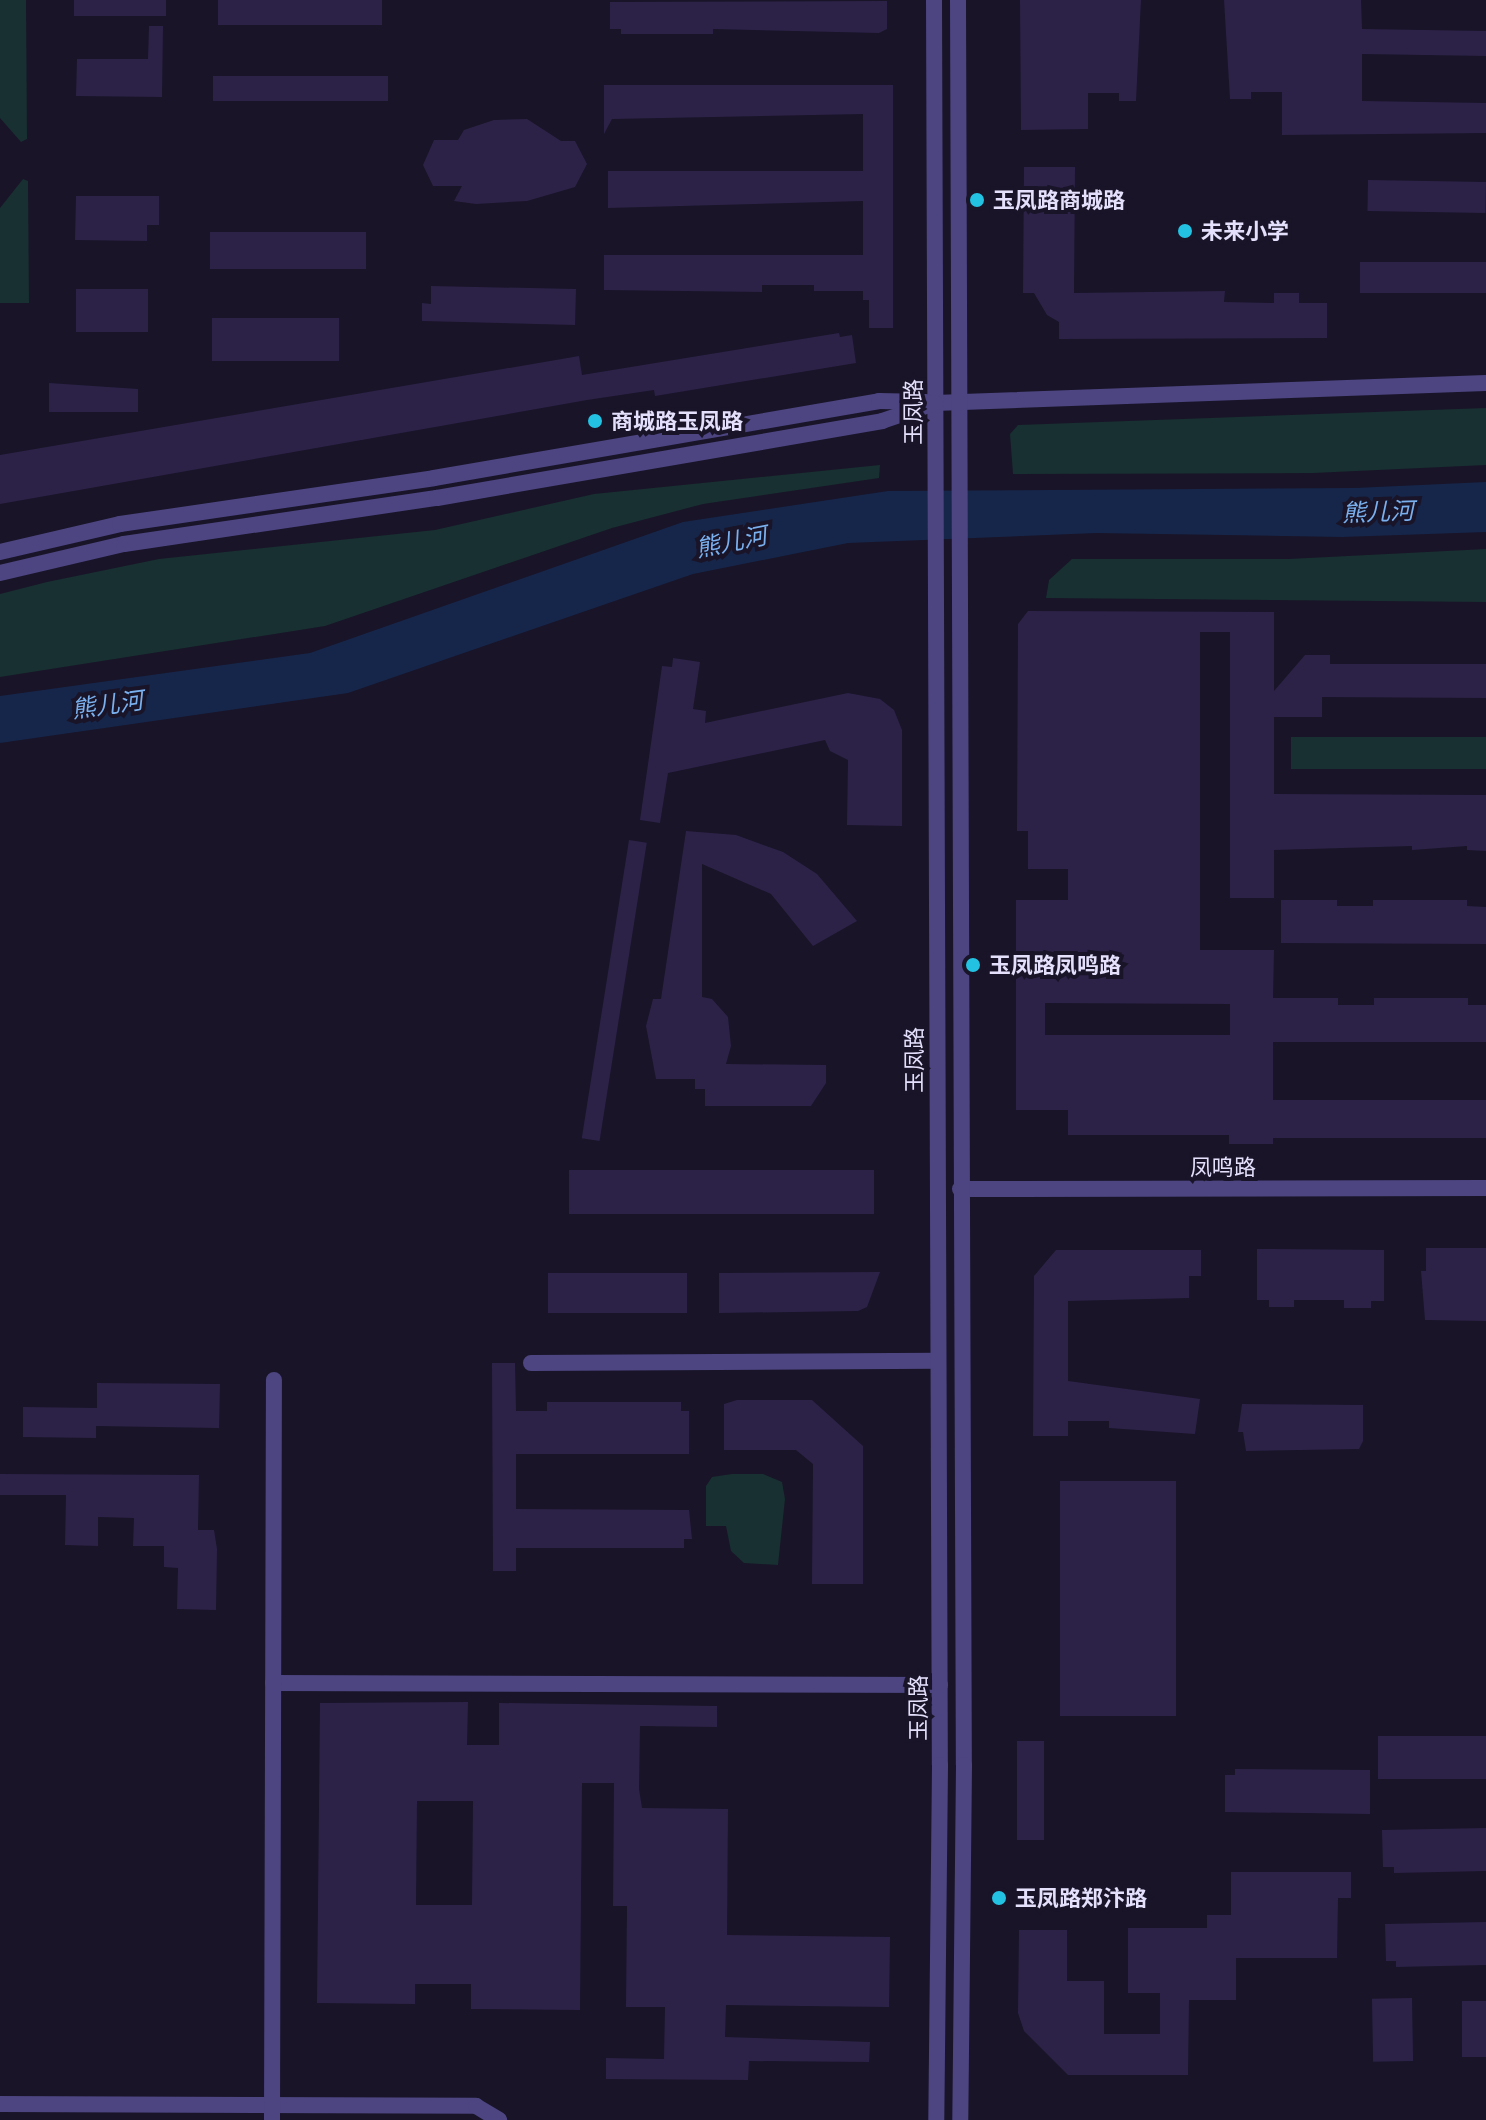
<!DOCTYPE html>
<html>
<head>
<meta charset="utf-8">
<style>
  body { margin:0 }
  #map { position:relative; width:1486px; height:2120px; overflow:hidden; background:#191428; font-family:"Exo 2","Noto Sans SC",sans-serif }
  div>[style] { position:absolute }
  .green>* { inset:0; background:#183031; transform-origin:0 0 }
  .water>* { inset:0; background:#16264a }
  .building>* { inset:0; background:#2c2247; transform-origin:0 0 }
  .minor>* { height:16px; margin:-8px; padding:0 8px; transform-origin:8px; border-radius:8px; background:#4c4581 }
  .tertiary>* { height:16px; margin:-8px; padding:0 8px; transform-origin:8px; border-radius:8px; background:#4c4581 }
  .dots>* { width:22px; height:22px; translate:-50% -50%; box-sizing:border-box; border:4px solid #191428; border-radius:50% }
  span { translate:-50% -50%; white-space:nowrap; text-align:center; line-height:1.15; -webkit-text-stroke:8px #191428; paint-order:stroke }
  .poi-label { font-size:22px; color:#e4dffb; font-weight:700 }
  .left { translate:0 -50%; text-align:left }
  .street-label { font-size:22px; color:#e4dffb }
  .water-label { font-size:24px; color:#7ab0ee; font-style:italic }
</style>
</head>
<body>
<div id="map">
  <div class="green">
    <i style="clip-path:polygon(0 0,26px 0,27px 139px,21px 142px,0 118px)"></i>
    <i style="clip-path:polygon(23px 179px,28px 181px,29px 303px,0 303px,0 208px)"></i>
    <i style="clip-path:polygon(1486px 408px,1486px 465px,1313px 473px,1013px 474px,1010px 434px,1018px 425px)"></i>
    <i style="clip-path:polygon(880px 465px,879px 478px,703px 504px,612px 528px,325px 626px,0 677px,0 594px,47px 582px,159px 559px,435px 530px,594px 494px)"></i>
    <i style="clip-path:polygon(1486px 549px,1486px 602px,1046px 598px,1049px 580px,1072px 559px,1289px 559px)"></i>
    <i style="left:1291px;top:737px;width:195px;height:32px"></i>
    <i style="clip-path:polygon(732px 1474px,763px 1474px,782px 1482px,785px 1499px,778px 1565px,744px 1563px,731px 1551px,726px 1526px,706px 1526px,706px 1486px,712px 1477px)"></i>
  </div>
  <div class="water">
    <i style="clip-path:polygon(1486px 482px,1486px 532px,1342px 537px,1096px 533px,848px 543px,693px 574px,348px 693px,0 743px,0 696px,310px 653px,683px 522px,888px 491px,1355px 488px)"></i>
  </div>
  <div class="building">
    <i style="left:74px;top:0;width:92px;height:16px"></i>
    <i style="left:218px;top:0;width:164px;height:25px"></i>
    <i style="clip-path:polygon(1020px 0,1141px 0,1136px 101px,1119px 101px,1119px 93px,1088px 93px,1088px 129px,1021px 130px)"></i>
    <i style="clip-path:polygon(1224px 0,1361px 0,1362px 29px,1486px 31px,1486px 56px,1362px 54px,1362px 101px,1486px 103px,1486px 133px,1282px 135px,1282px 92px,1251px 92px,1251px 99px,1230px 99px)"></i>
    <i style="clip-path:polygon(887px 1px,887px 29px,879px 33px,713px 29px,713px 34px,621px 34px,621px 29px,610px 29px,610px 2px)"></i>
    <i style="clip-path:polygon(149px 26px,163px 26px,162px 97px,76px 96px,77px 59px,148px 59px)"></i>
    <i style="left:213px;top:76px;width:175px;height:25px"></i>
    <i style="clip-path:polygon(604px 85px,893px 85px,893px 328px,869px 328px,869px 300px,863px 300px,863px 291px,814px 291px,814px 285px,762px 285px,762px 292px,604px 290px,604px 255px,863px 255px,863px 201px,608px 208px,608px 171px,863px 171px,863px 114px,612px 119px,604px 134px)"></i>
    <i style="clip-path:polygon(527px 119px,561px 141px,575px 141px,587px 164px,575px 187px,527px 201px,476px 204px,454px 201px,462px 186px,433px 186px,423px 165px,434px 140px,458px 140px,464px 130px,494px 120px)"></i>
    <i style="clip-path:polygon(1024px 167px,1075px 167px,1074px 293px,1225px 291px,1224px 302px,1274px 303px,1274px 293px,1299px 293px,1299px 303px,1327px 303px,1327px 338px,1059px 339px,1059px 322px,1047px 315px,1034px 293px,1023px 293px)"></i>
    <i style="left:1368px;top:180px;width:118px;height:31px;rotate:1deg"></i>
    <i style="clip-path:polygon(76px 196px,159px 196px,159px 225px,147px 225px,147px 241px,75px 240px)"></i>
    <i style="left:210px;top:232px;width:156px;height:37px"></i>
    <i style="left:1360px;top:262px;width:126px;height:31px"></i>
    <i style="clip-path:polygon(431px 286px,576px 289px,575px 325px,422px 321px,422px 303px,431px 304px)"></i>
    <i style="left:76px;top:289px;width:72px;height:43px"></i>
    <i style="left:212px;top:318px;width:127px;height:43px"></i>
    <i style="clip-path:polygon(839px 333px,840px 337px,852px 335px,856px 363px,655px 396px,654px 390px,587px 400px,0 504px,0 455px,579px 356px,582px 375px)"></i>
    <i style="clip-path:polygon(49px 383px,138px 389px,138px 412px,49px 412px)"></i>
    <i style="clip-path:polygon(evenodd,1028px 611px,1274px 612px,1274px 691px,1305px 655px,1330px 655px,1330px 664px,1486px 664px,1486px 698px,1322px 697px,1322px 717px,1274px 717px,1274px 794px,1486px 795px,1486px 851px,1467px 850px,1467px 846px,1412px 850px,1412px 846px,1274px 850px,1274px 898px,1230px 898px,1230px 632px,1200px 632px,1200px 950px,1274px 950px,1273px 998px,1338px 998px,1338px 1005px,1374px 1005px,1374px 998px,1468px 998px,1468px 1005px,1486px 1005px,1486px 1042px,1273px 1042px,1273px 1100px,1486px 1100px,1486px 1138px,1273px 1138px,1273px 1144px,1229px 1144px,1229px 1135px,1068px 1135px,1068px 1110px,1016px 1110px,1016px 900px,1068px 900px,1068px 869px,1028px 869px,1028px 831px,1017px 831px,1018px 624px,1028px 611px,1045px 1003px,1230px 1004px,1230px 1035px,1045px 1035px,1045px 1003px)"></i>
    <i style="clip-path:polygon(673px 658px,700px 662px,693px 709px,706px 711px,705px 723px,848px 693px,880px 699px,894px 710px,902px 730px,902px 826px,847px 825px,848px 760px,830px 751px,825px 740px,668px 773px,660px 823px,640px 820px,662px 666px,672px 667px)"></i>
    <i style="clip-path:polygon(686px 831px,736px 835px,783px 852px,817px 874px,857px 921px,813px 946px,771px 894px,702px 864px,702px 997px,712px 999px,728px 1017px,731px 1046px,726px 1064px,826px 1065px,826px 1083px,811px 1106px,705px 1106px,705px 1089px,695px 1089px,695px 1079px,656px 1079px,646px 1026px,653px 999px,661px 999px)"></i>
    <i style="left:629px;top:840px;width:18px;height:302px;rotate:9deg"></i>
    <i style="clip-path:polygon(1281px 900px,1337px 900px,1337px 906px,1373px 906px,1373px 900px,1467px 900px,1467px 906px,1486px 907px,1486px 944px,1281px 943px)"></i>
    <i style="left:874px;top:1170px;width:44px;height:305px;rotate:90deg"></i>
    <i style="clip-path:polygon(1426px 1248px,1486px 1248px,1486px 1321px,1425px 1320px,1421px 1271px,1426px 1271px)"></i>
    <i style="clip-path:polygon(1257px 1249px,1384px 1250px,1384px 1301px,1371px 1301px,1371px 1308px,1344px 1308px,1344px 1300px,1294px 1300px,1294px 1307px,1269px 1307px,1269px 1300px,1257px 1300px)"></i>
    <i style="clip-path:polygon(1056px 1250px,1201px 1250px,1201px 1276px,1189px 1276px,1189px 1298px,1068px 1301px,1068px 1381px,1200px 1399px,1195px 1434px,1109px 1428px,1109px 1421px,1068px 1421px,1068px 1436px,1033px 1436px,1034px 1276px)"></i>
    <i style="clip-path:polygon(880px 1272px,867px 1307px,858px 1311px,719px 1313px,719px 1273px)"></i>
    <i style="left:548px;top:1273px;width:139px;height:40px"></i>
    <i style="clip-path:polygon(492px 1363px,515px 1363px,516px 1411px,547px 1411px,547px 1402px,681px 1402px,681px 1411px,689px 1411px,689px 1454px,516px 1454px,516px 1509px,689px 1510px,692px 1539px,684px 1539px,684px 1548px,516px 1548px,516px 1571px,493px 1571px)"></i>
    <i style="clip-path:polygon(97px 1383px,220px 1384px,219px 1428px,96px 1426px,96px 1438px,23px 1437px,23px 1407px,97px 1408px)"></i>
    <i style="clip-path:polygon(737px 1400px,812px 1400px,863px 1446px,863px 1584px,812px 1584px,813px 1464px,796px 1450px,724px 1450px,724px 1404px)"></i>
    <i style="clip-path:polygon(1242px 1404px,1363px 1405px,1363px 1441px,1359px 1449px,1246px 1451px,1243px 1432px,1238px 1432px)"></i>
    <i style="clip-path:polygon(0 1474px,199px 1475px,198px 1530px,214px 1530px,217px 1549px,216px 1610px,177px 1609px,178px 1568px,164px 1567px,164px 1546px,133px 1546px,134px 1518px,98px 1517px,98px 1546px,65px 1545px,66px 1495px,0 1495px)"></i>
    <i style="left:1060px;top:1481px;width:116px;height:235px"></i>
    <i style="clip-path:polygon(evenodd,468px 1702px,467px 1745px,499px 1745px,499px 1703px,717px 1706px,717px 1727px,640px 1726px,639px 1789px,642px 1808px,728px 1809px,727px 1935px,890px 1937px,889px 2007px,726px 2005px,725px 2037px,870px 2042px,869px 2062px,749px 2061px,748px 2080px,606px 2079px,606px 2058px,664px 2059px,665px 2007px,626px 2007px,627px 1906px,613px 1906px,614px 1783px,582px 1783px,580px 2010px,471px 2009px,471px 1984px,415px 1984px,415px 2004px,317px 2003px,320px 1703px,468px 1702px,417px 1801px,473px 1801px,472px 1905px,416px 1905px,417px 1801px)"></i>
    <i style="left:1486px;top:1736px;width:43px;height:108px;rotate:90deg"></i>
    <i style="left:1017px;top:1741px;width:27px;height:99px"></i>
    <i style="clip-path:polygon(1235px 1769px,1370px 1770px,1370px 1814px,1225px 1812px,1225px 1775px,1235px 1775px)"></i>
    <i style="clip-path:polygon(1486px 1828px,1486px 1871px,1394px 1873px,1394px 1867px,1383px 1867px,1382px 1830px)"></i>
    <i style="clip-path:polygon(1231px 1872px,1351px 1872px,1351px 1898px,1338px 1898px,1337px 1958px,1236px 1958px,1236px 2000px,1189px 2000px,1188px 2075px,1068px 2075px,1024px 2031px,1018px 2013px,1019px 1930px,1067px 1930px,1067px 1981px,1104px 1981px,1104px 2034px,1160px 2034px,1160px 1993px,1128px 1993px,1128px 1928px,1207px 1928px,1207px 1915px,1231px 1915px)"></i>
    <i style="clip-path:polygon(1486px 1922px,1486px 1965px,1396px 1967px,1396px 1961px,1386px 1961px,1385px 1924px)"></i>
    <i style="left:1412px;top:1998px;width:63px;height:40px;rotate:89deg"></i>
    <i style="left:1462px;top:2001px;width:24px;height:56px"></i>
  </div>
  <div class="minor">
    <i style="left:935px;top:403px;width:551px;rotate:-2.08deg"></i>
    <i style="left:960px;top:1189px;width:526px;rotate:-0.11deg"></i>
    <i style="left:531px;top:1363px;width:406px;rotate:-0.3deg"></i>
    <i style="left:273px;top:1683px;width:667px;rotate:0.17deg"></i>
    <i style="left:0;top:2104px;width:476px;rotate:0.2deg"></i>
    <i style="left:476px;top:2106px;width:27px;rotate:31deg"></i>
    <i style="left:272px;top:2120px;width:740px;rotate:-89.85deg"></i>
  </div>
  <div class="tertiary">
    <i style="left:934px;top:0;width:1765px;rotate:89.81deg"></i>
    <i style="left:940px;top:1765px;width:355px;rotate:90.6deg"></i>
    <i style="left:958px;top:0;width:1765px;rotate:89.81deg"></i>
    <i style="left:964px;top:1765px;width:355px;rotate:90.6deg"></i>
    <i style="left:0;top:552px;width:123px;rotate:-13.1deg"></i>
    <i style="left:120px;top:524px;width:317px;rotate:-8.3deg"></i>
    <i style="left:434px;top:478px;width:452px;rotate:-9.8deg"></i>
    <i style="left:879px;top:401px;width:47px;rotate:1.2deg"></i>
    <i style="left:0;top:573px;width:127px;rotate:-13.2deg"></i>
    <i style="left:124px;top:544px;width:316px;rotate:-8.4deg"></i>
    <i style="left:437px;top:498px;width:452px;rotate:-9.8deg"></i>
    <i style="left:882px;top:421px;width:56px;rotate:-18.8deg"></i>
  </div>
  <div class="dots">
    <i style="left:977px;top:200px;background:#24c2e2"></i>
    <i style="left:1185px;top:231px;background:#24c2e2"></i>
    <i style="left:595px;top:421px;background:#24c2e2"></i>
    <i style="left:973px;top:965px;background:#24c2e2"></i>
    <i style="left:999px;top:1898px;background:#24c2e2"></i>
  </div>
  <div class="poi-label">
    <span class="left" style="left:993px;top:200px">玉凤路商城路</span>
    <span class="left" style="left:1201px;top:231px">未来小学</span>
    <span class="left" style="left:611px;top:421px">商城路玉凤路</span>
    <span class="left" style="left:989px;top:965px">玉凤路凤鸣路</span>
    <span class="left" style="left:1015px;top:1898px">玉凤路郑汴路</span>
  </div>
  <div class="street-label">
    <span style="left:913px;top:412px;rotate:-90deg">玉凤路</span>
    <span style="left:914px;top:1060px;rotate:-90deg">玉凤路</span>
    <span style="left:1223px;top:1167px">凤鸣路</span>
    <span style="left:918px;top:1708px;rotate:-90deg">玉凤路</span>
  </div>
  <div class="water-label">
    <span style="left:1378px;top:511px;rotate:-2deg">熊儿河</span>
    <span style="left:731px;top:541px;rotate:-11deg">熊儿河</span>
    <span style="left:107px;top:704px;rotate:-8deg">熊儿河</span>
  </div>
</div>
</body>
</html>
